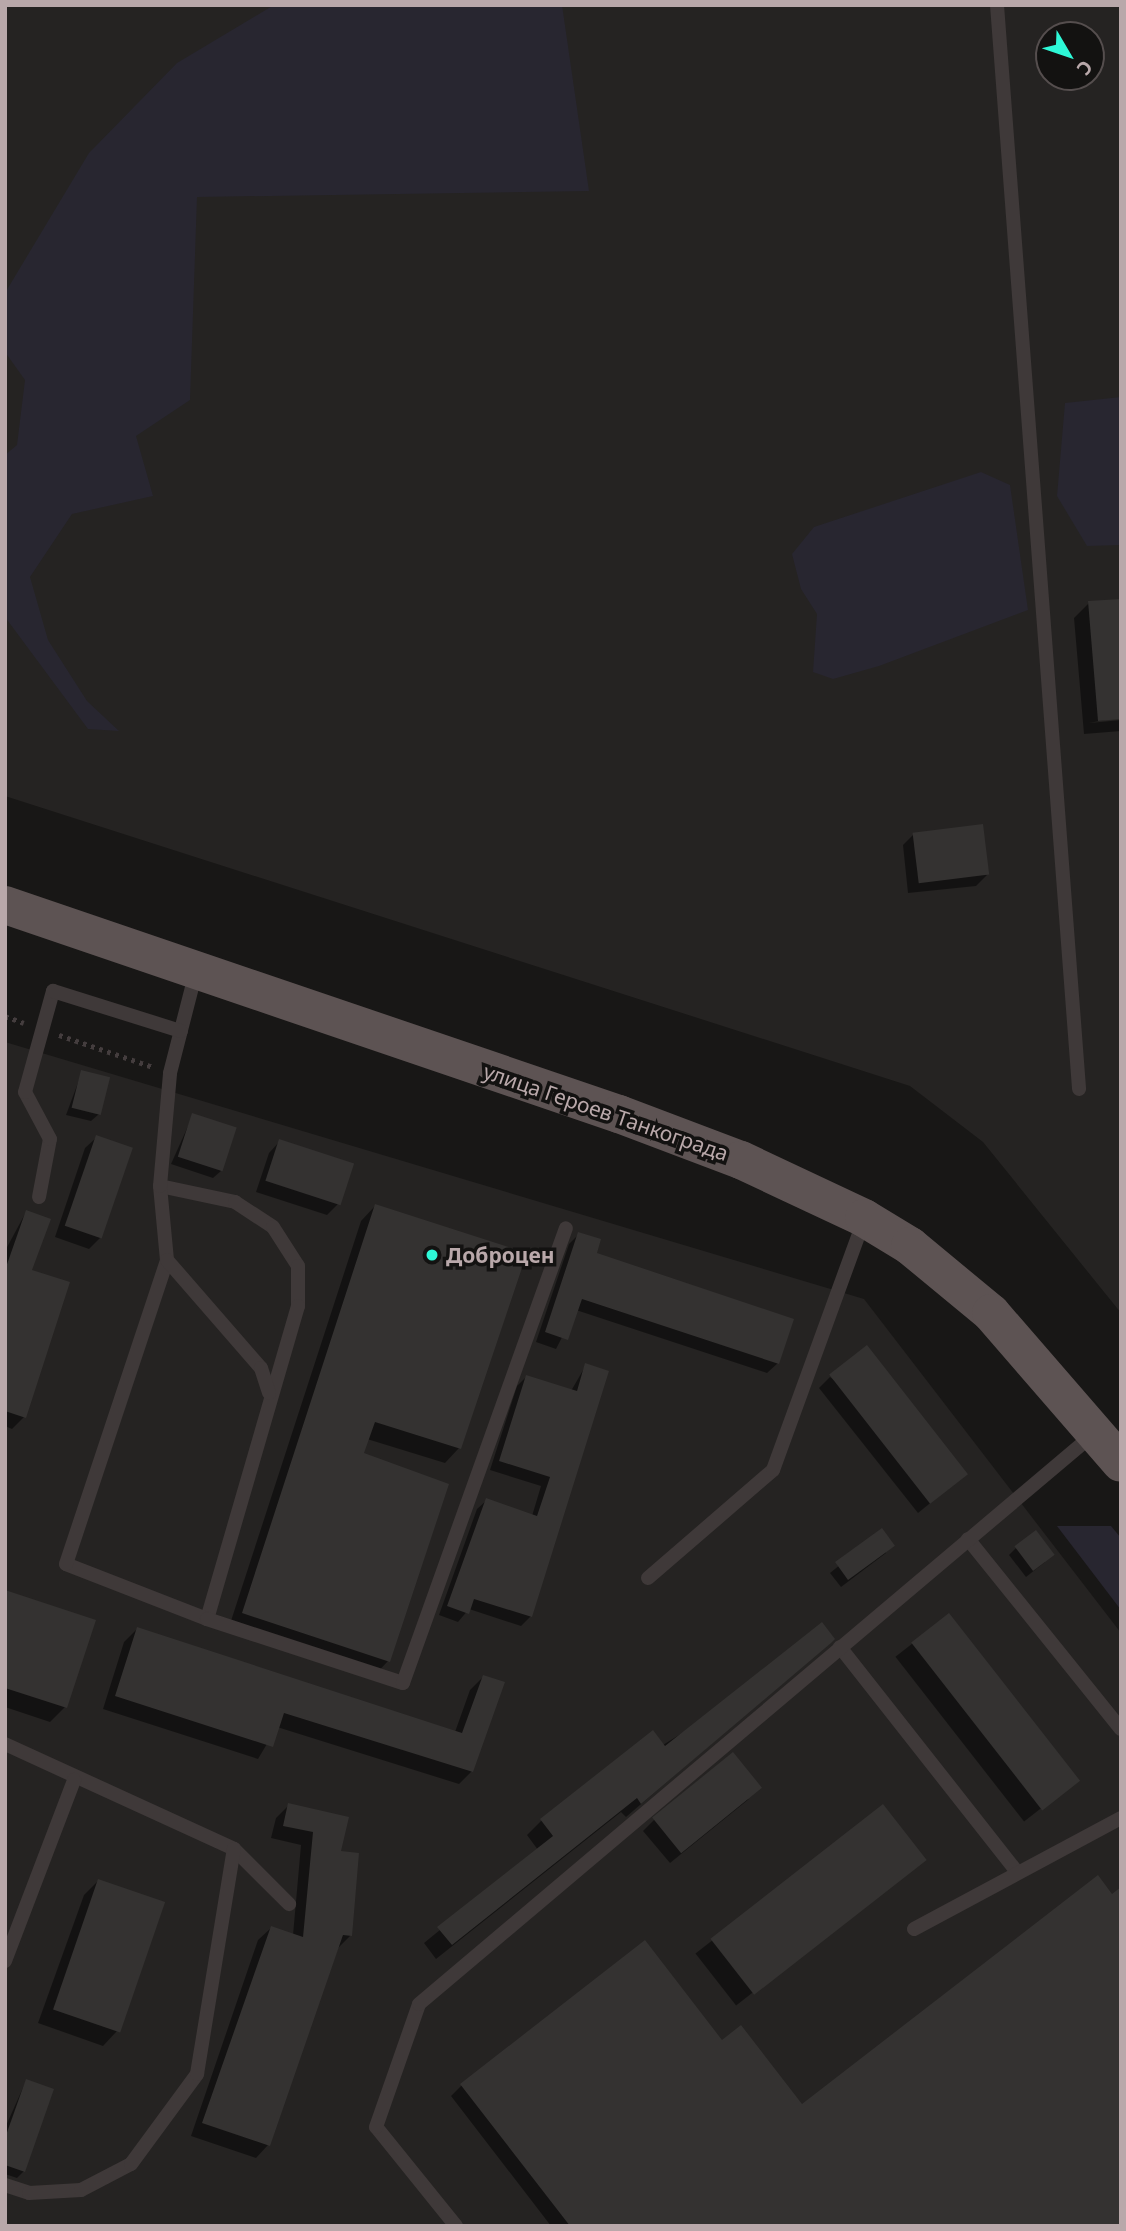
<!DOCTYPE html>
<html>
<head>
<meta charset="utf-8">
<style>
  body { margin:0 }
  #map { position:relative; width:1126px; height:2231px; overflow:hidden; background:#181716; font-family:"Noto Sans",sans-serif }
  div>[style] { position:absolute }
  .built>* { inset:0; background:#252322 }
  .green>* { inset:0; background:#282630 }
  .shadow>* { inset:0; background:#0007; transform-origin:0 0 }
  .building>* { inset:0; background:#343231; transform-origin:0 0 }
  .path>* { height:4.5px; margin-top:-2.25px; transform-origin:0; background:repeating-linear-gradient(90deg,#443d3e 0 3.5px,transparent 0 8.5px) }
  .lane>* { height:14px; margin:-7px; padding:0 7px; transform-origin:7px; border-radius:7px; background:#3f3939 }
  .primary>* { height:38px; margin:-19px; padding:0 19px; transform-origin:19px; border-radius:19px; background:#5d5353 }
  .dots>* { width:19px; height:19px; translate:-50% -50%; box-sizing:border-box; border:4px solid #131211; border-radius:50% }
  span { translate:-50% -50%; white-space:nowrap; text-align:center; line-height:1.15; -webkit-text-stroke:7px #131211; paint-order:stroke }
  .street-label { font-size:21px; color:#b9a8aa }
  .poi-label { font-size:21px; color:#b9a8aa; font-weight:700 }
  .left { translate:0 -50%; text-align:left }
  .frame { position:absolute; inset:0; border:7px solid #b9a8aa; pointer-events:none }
  .north { position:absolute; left:1035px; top:21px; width:70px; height:70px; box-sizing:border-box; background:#131211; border:2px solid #554e4e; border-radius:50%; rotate:129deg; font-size:19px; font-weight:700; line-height:28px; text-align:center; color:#b9a8aa }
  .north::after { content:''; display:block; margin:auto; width:24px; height:32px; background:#2ef8d7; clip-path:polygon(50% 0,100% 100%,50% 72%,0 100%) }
</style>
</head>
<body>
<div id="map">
  <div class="built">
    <i style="clip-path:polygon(evenodd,5px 5px,1121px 5px,1121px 1313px,983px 1142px,910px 1086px,5px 796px,5px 5px,1049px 35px,1091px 35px,1091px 77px,1049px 77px,1049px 35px)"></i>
    <i style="clip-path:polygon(5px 1042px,864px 1299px,1121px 1633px,1121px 2226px,5px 2226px)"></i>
  </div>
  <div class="green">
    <i style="clip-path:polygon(274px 5px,562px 5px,589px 191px,197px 197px,190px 400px,136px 436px,153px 496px,72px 514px,30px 577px,48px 640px,87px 701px,119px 731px,88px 729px,5px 617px,5px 455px,17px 445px,25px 380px,5px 352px,5px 293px,89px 153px,177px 63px)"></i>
    <i style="clip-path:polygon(1121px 397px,1121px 545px,1087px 546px,1057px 496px,1065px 403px)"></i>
    <i style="clip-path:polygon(981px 472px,1010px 485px,1028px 610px,879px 666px,833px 679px,813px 672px,817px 614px,801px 589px,792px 554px,814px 527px)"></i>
    <i style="clip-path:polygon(1057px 1526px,1111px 1526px,1121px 1538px,1121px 1610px)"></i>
  </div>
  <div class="shadow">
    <i style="clip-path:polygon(1089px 603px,1121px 717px,1089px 723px,1121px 720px,1121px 731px,1084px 734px,1074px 618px)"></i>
    <i style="clip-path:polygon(914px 834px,987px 875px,976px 886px,908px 893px,903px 845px)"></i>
    <i style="clip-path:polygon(82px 1072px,99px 1114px,91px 1121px,66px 1115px)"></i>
    <i style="clip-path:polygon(193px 1115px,221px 1171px,213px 1178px,171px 1164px)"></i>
    <i style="clip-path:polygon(97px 1137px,100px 1238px,89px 1249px,55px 1237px,85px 1148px)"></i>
    <i style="clip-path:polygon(280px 1141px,338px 1204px,327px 1215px,256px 1192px,269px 1153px)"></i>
    <i style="clip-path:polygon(375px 1206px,459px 1448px,445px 1463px,367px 1439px,362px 1454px,388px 1661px,374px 1676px,229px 1627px,361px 1221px)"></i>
    <i style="clip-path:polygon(26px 1212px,24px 1417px,12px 1429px,5px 1426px,5px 1251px)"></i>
    <i style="clip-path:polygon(579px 1234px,595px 1254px,778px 1363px,767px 1373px,576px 1310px,556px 1349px,536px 1342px,569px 1244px)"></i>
    <i style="clip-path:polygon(586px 1365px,531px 1616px,521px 1626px,469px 1609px,458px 1622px,439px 1615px,477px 1509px,487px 1500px,532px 1516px,541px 1486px,490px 1470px,517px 1386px,526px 1377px,571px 1391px)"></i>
    <i style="clip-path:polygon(830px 1377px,966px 1474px,918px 1513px,819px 1388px)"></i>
    <i style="clip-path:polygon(882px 1531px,886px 1553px,841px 1587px,830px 1573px)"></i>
    <i style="clip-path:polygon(1016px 1548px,1045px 1562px,1026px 1577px,1009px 1555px)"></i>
    <i style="clip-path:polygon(5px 1592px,65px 1707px,50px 1722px,5px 1707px)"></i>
    <i style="left:949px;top:1615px;width:209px;height:68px;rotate:52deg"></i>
    <i style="clip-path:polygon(137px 1629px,455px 1732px,470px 1690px,483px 1677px,472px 1771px,459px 1784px,277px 1727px,258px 1759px,103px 1709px,124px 1642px)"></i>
    <i style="clip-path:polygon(833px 1639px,626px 1817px,621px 1812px,436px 1959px,424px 1943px,538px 1850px,527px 1835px,541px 1821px)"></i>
    <i style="clip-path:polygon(749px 1799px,670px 1863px,643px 1831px,654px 1820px)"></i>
    <i style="clip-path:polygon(289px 1805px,339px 1853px,350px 1936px,338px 1948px,268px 2145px,256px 2158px,191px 2136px,258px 1940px,271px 1928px,293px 1935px,301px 1845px,271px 1838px,276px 1818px)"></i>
    <i style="left:883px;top:1807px;width:66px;height:238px;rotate:52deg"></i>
    <i style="clip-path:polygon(98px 1881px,117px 2031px,103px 2046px,38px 2023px,84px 1895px)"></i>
    <i style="clip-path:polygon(722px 2042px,802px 2106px,1121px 2226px,551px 2226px,451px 2096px,462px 2085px)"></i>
    <i style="clip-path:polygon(26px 2081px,24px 2171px,17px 2178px,5px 2174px,5px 2128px)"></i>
  </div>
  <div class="building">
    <i style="clip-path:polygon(1121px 599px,1121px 719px,1098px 721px,1088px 601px)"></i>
    <i style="left:983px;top:824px;width:51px;height:71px;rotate:83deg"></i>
    <i style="left:81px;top:1070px;width:30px;height:39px;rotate:14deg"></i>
    <i style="left:192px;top:1113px;width:47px;height:46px;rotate:18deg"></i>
    <i style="left:96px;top:1135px;width:39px;height:96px;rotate:19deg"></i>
    <i style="left:279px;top:1139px;width:79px;height:44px;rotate:18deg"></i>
    <i style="clip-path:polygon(375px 1204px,527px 1253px,461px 1449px,375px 1422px,364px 1453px,449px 1484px,390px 1662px,242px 1613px)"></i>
    <i style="clip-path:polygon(26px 1210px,51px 1219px,32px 1270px,70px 1282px,26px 1418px,5px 1411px,5px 1270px)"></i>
    <i style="clip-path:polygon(578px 1232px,601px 1239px,597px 1253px,794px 1319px,779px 1364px,582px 1299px,568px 1340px,545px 1332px)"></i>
    <i style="left:867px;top:1345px;width:164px;height:48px;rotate:52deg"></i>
    <i style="clip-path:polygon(585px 1363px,609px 1371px,532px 1617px,474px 1599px,469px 1614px,447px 1606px,486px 1498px,537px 1516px,550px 1477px,499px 1461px,526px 1375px,577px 1391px)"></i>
    <i style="left:882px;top:1528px;width:22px;height:58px;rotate:54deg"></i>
    <i style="left:1036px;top:1530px;width:31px;height:27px;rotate:53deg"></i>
    <i style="clip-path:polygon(5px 1590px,96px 1620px,67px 1708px,5px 1688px)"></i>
    <i style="left:949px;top:1613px;width:213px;height:48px;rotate:52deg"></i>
    <i style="clip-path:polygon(822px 1622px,835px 1639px,831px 1643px,641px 1804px,637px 1798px,452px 1945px,437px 1927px,553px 1836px,540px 1819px,653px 1730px,665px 1746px)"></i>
    <i style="clip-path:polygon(137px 1627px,462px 1733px,483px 1675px,505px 1682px,473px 1772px,284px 1713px,273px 1747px,115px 1696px)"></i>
    <i style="left:733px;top:1752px;width:46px;height:104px;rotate:51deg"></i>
    <i style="clip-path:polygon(288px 1803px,349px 1817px,341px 1851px,359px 1853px,352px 1936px,343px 1935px,270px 2146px,202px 2123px,271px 1926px,303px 1937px,313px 1832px,283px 1826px)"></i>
    <i style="left:883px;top:1804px;width:71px;height:219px;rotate:52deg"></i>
    <i style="clip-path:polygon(1098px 1875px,1112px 1894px,1121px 1887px,1121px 2226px,570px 2226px,460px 2084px,645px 1940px,722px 2040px,741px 2025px,802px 2104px)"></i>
    <i style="left:98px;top:1879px;width:71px;height:138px;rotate:19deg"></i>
    <i style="clip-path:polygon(26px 2079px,54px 2089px,25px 2172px,5px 2165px,5px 2138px)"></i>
  </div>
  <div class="path">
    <i style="left:5px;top:1016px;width:20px;rotate:20deg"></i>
    <i style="left:59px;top:1035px;width:99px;rotate:18.8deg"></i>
  </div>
  <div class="lane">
    <i style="left:997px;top:5px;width:1087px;rotate:85.67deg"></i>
    <i style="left:160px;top:1186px;width:77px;rotate:12deg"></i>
    <i style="left:235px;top:1202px;width:45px;rotate:33.3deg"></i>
    <i style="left:273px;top:1227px;width:46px;rotate:57.3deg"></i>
    <i style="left:298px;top:1266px;width:40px;rotate:90deg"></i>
    <i style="left:298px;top:1306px;width:326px;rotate:106.2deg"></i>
    <i style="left:207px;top:1619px;width:151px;rotate:-158.7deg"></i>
    <i style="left:66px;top:1564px;width:320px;rotate:-71.6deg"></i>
    <i style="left:167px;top:1260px;width:74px;rotate:-95.4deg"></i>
    <i style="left:160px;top:1186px;width:113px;rotate:-84.9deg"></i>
    <i style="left:170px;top:1073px;width:104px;rotate:-75.6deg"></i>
    <i style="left:39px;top:1197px;width:59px;rotate:-79.3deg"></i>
    <i style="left:50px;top:1139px;width:53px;rotate:-118deg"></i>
    <i style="left:25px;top:1092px;width:105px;rotate:-74.5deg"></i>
    <i style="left:53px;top:991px;width:134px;rotate:17.4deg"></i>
    <i style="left:167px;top:1260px;width:143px;rotate:49deg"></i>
    <i style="left:261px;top:1368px;width:26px;rotate:72deg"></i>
    <i style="left:968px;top:1539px;width:244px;rotate:51.2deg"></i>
    <i style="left:648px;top:1578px;width:165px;rotate:-40.8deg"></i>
    <i style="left:773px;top:1470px;width:266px;rotate:-70deg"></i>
    <i style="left:207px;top:1619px;width:206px;rotate:18.1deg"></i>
    <i style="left:403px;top:1683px;width:483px;rotate:-70.3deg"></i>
    <i style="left:840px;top:1647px;width:286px;rotate:51.8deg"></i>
    <i style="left:5px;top:1744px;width:252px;rotate:24.6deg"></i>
    <i style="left:234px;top:1849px;width:78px;rotate:45deg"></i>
    <i style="left:914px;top:1929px;width:235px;rotate:-28.2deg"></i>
    <i style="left:5px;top:1961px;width:194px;rotate:-69.1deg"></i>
    <i style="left:5px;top:2185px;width:25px;rotate:18deg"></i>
    <i style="left:29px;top:2193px;width:52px;rotate:-3.3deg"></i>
    <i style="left:81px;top:2190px;width:56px;rotate:-27.5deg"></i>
    <i style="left:131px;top:2164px;width:112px;rotate:-53.7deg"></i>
    <i style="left:197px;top:2074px;width:228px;rotate:-80.7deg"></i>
    <i style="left:456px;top:2226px;width:127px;rotate:-128.9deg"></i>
    <i style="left:376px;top:2127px;width:130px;rotate:-70.7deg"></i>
    <i style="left:419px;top:2004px;width:885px;rotate:-40.19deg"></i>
  </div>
  <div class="primary">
    <i style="left:5px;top:905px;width:649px;rotate:18.8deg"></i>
    <i style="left:619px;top:1114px;width:130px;rotate:20.7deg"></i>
    <i style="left:741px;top:1160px;width:136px;rotate:25.2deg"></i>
    <i style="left:864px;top:1218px;width:54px;rotate:31.3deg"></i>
    <i style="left:910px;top:1246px;width:105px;rotate:39.6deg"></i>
    <i style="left:991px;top:1313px;width:198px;rotate:49.1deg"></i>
  </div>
  <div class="dots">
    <i style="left:432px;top:1255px;background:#2ef8d7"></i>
  </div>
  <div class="street-label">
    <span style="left:606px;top:1112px;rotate:19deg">улица Героев Танкограда</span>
  </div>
  <div class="poi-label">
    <span class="left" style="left:446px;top:1255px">Доброцен</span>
  </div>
  <div class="frame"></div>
  <div class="north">С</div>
</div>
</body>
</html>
